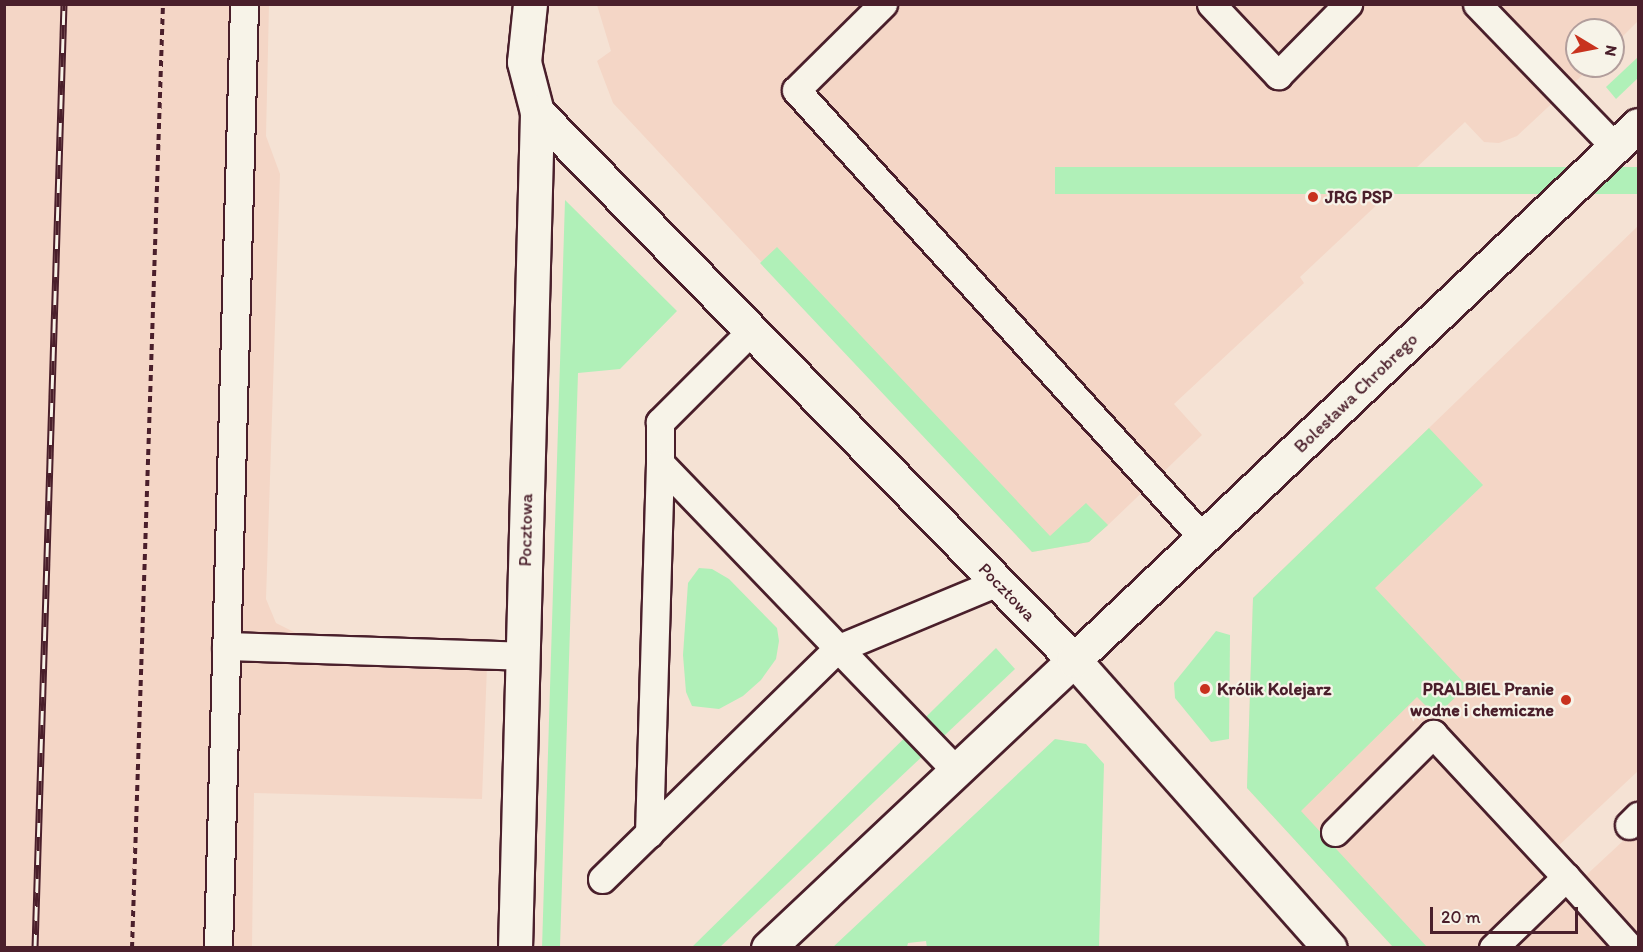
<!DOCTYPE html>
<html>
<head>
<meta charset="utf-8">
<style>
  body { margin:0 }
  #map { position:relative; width:1643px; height:952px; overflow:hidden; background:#f5e2d4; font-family:Itim,sans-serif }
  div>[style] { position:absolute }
  .built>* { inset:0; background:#f4d6c6 }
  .green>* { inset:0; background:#b0f0b8; transform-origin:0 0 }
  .path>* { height:4px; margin-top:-2px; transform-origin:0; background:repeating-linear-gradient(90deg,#4a1f2b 0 6px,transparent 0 10.5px) }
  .roads { filter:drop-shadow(2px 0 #4a1f2b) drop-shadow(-2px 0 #4a1f2b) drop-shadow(0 2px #4a1f2b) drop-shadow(0 -2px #4a1f2b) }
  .lane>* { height:27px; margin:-13.5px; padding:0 13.5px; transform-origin:13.5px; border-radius:13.5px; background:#f7f3e8 }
  .street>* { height:33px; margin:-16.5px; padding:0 16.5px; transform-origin:16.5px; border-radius:16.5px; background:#f7f3e8 }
  .secondary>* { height:33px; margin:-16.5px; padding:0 16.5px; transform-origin:16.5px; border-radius:16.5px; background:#f7f3e8 }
  .rail>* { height:7px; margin-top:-3.5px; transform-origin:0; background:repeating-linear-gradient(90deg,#f7f3e8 0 14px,#4a1f2b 0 28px); box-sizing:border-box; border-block:2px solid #4a1f2b }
  .dots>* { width:16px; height:16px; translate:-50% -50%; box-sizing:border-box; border:3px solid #f7f3e8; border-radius:50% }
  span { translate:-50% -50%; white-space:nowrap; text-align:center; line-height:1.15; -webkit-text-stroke:4.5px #f7f3e8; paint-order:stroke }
  .poi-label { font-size:18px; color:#4a1f2b; font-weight:700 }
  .left { translate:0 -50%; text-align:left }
  .right { translate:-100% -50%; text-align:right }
  .street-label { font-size:18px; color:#4a1f2b }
  .frame { position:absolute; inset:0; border:6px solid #4a1f2b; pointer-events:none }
  .north { position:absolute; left:1565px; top:18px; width:60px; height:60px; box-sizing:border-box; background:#f7f3e8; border:2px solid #b29e9c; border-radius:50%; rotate:100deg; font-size:16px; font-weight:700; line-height:24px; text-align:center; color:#4a1f2b }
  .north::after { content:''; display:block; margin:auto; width:21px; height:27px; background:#c8321e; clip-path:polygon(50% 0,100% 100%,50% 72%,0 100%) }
  .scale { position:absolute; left:1430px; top:907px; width:148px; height:27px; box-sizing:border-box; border:3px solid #4a1f2b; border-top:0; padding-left:8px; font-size:18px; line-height:21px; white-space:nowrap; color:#4a1f2b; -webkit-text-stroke:4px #f7f3e8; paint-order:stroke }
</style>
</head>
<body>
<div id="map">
  <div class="built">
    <i style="clip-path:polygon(1638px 4px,1638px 21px,1613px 46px,1613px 30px,1577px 30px,1577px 66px,1592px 66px,1517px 136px,1499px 143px,1484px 142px,1465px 122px,1300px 277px,1304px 283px,1174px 404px,1202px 435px,1108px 525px,1089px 542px,1032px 552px,613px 103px,597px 61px,611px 51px,597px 5px)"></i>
    <i style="clip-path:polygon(5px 5px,269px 5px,266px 136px,280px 174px,266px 599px,276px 623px,298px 634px,488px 639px,482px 799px,254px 793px,252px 947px,5px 948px)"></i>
    <i style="clip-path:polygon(1638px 226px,1638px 771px,1556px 848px,1582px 879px,1638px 827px,1638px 947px,1393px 947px,1247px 788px,1253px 598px)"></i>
  </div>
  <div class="green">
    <i style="clip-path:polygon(1638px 57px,1638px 78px,1616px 99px,1606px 87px)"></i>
    <i style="left:1638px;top:167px;width:27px;height:583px;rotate:90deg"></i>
    <i style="clip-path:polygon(565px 200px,677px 311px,620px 369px,578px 373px,560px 947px,542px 948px)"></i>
    <i style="clip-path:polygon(777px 247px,1050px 536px,1086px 503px,1108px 525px,1089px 542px,1032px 552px,760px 263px)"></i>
    <i style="clip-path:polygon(1429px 428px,1483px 485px,1375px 588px,1467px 686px,1436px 716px,1417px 697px,1301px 811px,1427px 947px,1393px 947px,1247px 788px,1253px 598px)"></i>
    <i style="clip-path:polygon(699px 568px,712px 569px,729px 579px,777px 628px,779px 641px,776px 659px,761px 680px,743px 696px,719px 709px,692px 706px,686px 692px,683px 655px,688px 583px)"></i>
    <i style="clip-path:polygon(1216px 631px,1230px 635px,1229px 739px,1211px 742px,1175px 698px,1174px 683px)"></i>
    <i style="clip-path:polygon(996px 648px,1015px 669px,720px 947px,691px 948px)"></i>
    <i style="clip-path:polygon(1055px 739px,1086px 744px,1104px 764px,1099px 947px,927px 948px,926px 941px,908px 943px,907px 947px,833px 947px)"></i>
  </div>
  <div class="path">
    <i style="left:132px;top:948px;width:945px;rotate:-88.12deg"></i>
  </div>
  <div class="roads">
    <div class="lane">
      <i style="left:883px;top:4px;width:122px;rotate:135.3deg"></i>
      <i style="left:796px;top:90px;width:605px;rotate:47.75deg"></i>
      <i style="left:1211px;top:4px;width:98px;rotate:46.7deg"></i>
      <i style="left:1278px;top:75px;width:100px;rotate:-45.4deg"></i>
      <i style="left:1477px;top:4px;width:199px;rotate:46deg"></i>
      <i style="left:753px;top:329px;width:132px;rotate:135deg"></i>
      <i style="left:660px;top:422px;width:41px;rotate:90deg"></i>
      <i style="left:660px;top:463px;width:427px;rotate:46.1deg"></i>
      <i style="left:226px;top:646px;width:297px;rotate:1.9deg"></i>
      <i style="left:1629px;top:825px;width:13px;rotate:-45deg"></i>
      <i style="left:1335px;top:832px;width:139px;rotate:-45deg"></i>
      <i style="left:1433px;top:734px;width:195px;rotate:47.1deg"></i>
      <i style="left:1566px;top:877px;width:102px;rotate:135.8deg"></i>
      <i style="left:649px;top:834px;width:371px;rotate:-88.3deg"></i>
      <i style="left:1566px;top:877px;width:96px;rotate:48deg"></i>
      <i style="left:602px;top:879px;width:329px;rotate:-44.4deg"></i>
      <i style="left:837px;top:649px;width:174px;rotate:-22.6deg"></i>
      <i style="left:218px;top:948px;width:944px;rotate:-88.42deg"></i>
    </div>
    <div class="street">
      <i style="left:515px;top:948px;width:836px;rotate:-88.49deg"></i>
      <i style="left:768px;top:948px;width:420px;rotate:-43.3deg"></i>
    </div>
    <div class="secondary">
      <i style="left:530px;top:4px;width:58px;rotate:95.9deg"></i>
      <i style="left:524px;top:62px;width:52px;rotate:75.4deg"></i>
      <i style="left:537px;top:112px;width:767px;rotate:45.58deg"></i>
      <i style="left:1074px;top:660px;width:385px;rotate:48.4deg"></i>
      <i style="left:1074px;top:660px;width:777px;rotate:-43.49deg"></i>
    </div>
  </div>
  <div class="rail">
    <i style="left:35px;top:948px;width:944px;rotate:-88.24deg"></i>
  </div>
  <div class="dots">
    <i style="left:1313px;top:197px;background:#c8321e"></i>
    <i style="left:1205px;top:689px;background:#c8321e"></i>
    <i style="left:1566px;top:700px;background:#c8321e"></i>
  </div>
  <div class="poi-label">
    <span class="left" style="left:1325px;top:197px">JRG PSP</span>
    <span class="left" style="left:1217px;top:689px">Królik Kolejarz</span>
    <span class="right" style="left:1554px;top:700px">PRALBIEL Pranie<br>wodne i chemiczne</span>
  </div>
  <div class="street-label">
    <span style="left:1356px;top:393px;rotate:-44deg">Bolesława Chrobrego</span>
    <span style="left:526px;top:530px;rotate:-89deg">Pocztowa</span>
    <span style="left:1007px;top:592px;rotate:46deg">Pocztowa</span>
  </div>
  <div class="frame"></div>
  <div class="north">N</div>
  <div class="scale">20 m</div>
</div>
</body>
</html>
